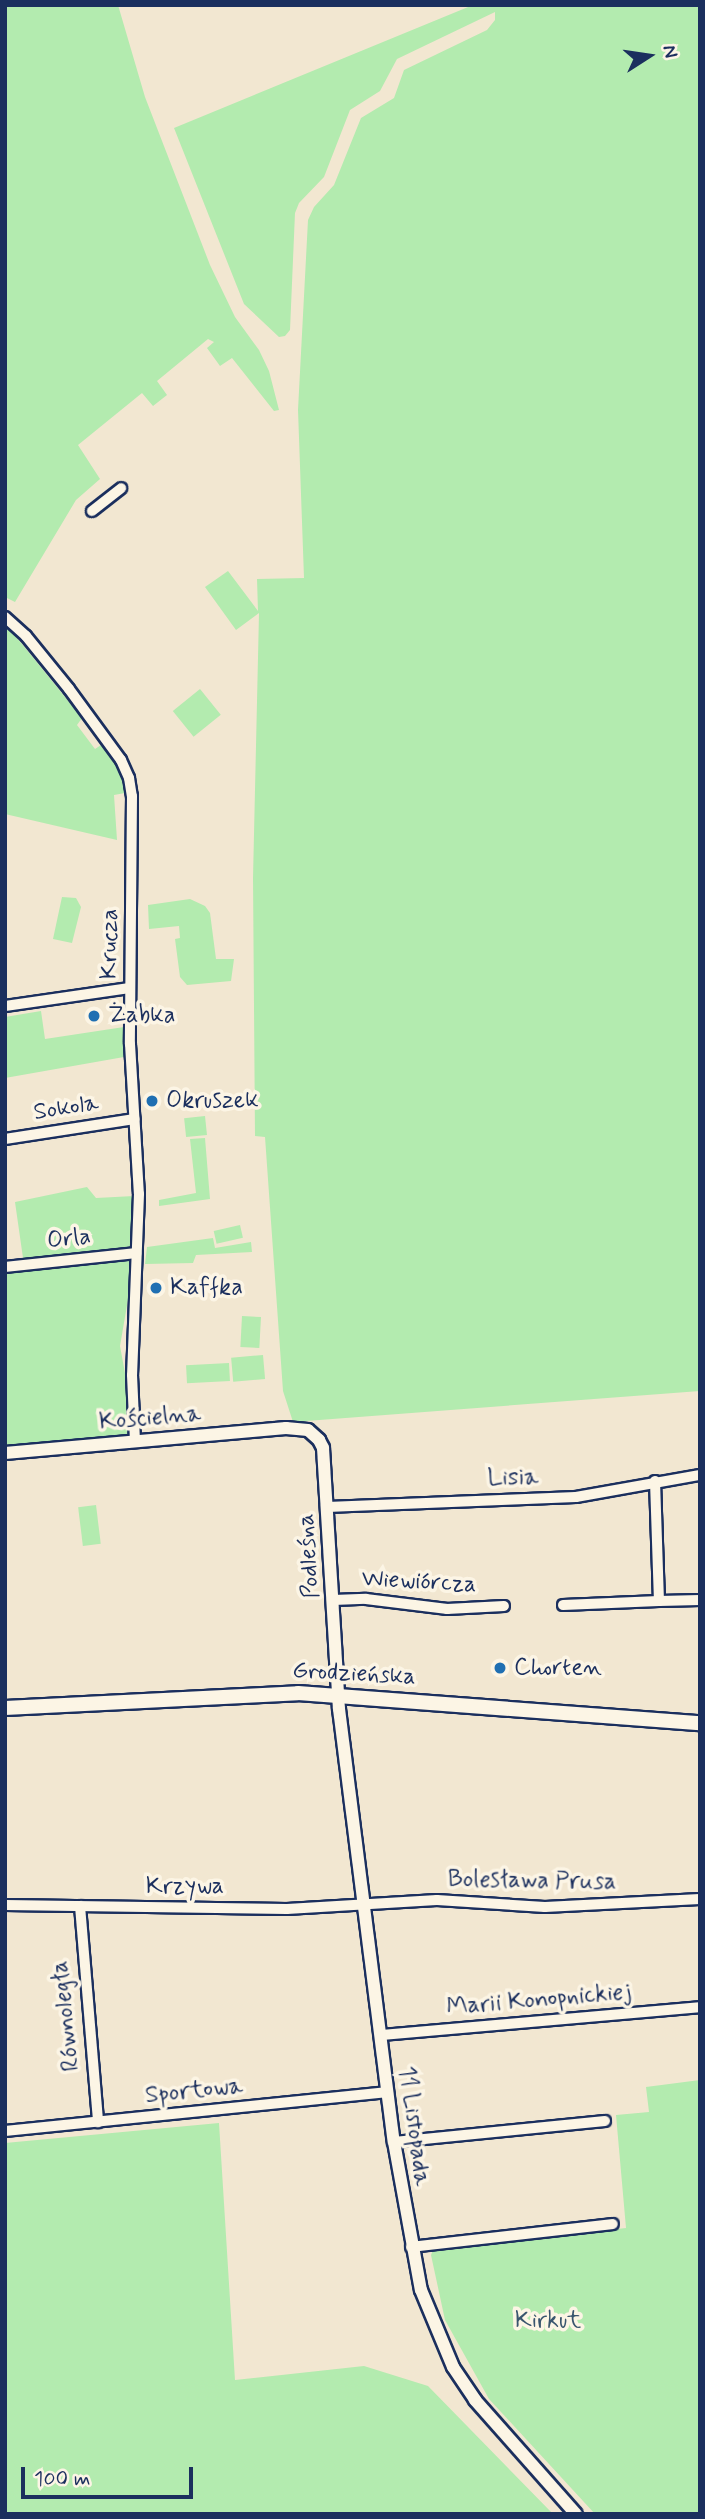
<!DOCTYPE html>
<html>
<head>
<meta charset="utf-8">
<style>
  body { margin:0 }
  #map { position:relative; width:705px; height:2519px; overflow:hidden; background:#f2e7d1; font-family:Mynerve,sans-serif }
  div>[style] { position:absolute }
  .green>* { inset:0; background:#b3ebaf; transform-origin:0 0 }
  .roads { filter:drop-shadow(2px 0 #1b2f5e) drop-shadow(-2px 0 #1b2f5e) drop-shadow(0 2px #1b2f5e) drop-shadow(0 -2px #1b2f5e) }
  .minor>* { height:10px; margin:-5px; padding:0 5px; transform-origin:5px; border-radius:5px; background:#fcf5e5 }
  .tertiary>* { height:12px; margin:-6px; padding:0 6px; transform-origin:6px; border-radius:6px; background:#fcf5e5 }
  .secondary>* { height:14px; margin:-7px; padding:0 7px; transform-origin:7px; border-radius:7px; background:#fcf5e5 }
  .dots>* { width:19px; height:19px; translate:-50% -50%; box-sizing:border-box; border:4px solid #fcf5e5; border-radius:50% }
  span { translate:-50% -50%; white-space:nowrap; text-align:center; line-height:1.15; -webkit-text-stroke:7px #fcf5e5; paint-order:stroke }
  .street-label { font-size:24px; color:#1b2f5e }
  .poi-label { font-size:24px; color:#1b2f5e }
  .left { translate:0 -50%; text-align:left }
  .park-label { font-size:24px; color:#39556e }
  .frame { position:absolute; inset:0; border:7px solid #1b2f5e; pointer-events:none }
  .north { position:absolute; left:614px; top:21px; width:70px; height:70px; -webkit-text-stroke:5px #fcf5e5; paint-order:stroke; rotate:78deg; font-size:19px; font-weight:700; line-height:28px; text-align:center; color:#1b2f5e }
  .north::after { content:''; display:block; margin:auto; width:24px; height:32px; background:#1b2f5e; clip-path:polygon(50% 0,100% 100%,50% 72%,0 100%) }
  .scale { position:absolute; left:21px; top:2467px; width:172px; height:32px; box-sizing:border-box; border:4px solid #1b2f5e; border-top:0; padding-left:9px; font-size:21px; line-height:24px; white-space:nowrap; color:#1b2f5e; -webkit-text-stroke:5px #fcf5e5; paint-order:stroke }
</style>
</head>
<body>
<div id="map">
  <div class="green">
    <i style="clip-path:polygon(5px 5px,118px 5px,145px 97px,210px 265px,235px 317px,259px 350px,269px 371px,279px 410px,274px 411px,232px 358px,220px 366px,207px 348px,214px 342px,208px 339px,157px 381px,167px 395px,153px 406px,142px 393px,78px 445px,100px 479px,76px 500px,15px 602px,5px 597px)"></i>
    <i style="clip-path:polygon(473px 5px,700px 5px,700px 1391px,293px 1422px,283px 1391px,265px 1137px,255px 1136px,253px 878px,259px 613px,236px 630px,205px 587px,228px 571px,258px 611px,257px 579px,304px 578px,298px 410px,308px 220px,314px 207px,334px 185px,361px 118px,394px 98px,404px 70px,487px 30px,495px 20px,495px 12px,397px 59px,380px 91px,350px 110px,324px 177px,299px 203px,295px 213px,290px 330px,285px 336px,279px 337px,244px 304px,174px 128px)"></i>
    <i style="clip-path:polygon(5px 623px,82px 718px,77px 725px,95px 749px,101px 745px,121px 772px,125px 793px,114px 795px,117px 840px,5px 814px)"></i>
    <i style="left:200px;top:689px;width:33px;height:35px;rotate:51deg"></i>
    <i style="clip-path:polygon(62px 897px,76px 898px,81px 907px,72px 943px,53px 939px)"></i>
    <i style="clip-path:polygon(190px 899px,205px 906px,210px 913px,216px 959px,234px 959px,231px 981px,187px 985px,180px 977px,175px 939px,180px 938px,179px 926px,149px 929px,148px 905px)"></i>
    <i style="clip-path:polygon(41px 1011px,45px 1039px,124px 1027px,124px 1057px,5px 1078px,5px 1017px)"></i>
    <i style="left:205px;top:1116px;width:19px;height:21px;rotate:84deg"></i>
    <i style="clip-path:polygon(205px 1138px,210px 1199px,159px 1206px,159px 1200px,196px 1193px,190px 1139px)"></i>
    <i style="clip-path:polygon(87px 1187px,96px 1198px,134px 1196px,130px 1248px,24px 1265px,15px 1202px)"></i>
    <i style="left:240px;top:1225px;width:13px;height:27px;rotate:77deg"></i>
    <i style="clip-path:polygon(213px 1238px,215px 1248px,251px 1242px,252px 1252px,196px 1255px,193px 1263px,145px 1264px,147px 1247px)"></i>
    <i style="clip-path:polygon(136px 1253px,120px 1346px,134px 1422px,129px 1441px,5px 1453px,5px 1273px,124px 1260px)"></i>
    <i style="left:242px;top:1316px;width:19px;height:31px;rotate:3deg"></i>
    <i style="left:263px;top:1355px;width:24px;height:32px;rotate:85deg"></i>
    <i style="left:229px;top:1363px;width:18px;height:43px;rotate:87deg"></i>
    <i style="left:96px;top:1505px;width:39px;height:18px;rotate:83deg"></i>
    <i style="clip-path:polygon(700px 2080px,700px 2514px,595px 2514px,489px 2399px,445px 2320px,431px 2255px,433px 2250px,626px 2228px,616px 2115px,649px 2112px,646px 2087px)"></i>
    <i style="clip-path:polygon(219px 2123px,235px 2380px,364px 2366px,428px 2386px,553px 2514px,5px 2514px,5px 2143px)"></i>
  </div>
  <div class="roads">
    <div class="minor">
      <i style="left:92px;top:511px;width:37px;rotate:-38deg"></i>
      <i style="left:5px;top:617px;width:28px;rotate:42deg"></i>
      <i style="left:26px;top:636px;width:68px;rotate:50.9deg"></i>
      <i style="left:69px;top:689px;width:88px;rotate:53.8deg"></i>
      <i style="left:121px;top:760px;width:20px;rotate:66deg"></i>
      <i style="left:129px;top:778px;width:18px;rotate:81deg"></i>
      <i style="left:132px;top:796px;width:248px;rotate:90.5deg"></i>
      <i style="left:130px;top:1044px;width:150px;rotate:86.6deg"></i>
      <i style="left:139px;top:1194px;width:181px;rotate:92.2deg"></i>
      <i style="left:132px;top:1375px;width:66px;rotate:87.4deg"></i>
      <i style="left:5px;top:1006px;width:126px;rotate:-8.2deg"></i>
      <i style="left:5px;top:1139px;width:131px;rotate:-8.8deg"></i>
      <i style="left:5px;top:1267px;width:132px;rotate:-6.1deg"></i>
      <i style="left:655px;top:1481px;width:120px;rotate:88.1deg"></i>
      <i style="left:659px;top:1601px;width:41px;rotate:-1.4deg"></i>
      <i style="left:327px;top:1507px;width:249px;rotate:-2.3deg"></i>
      <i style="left:576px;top:1497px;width:126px;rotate:-10.1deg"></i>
      <i style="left:333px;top:1600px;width:33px;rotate:-2deg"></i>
      <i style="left:366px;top:1599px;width:82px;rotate:7deg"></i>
      <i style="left:447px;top:1609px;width:57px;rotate:-3deg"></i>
      <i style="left:563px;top:1605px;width:96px;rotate:-2.4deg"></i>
      <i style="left:5px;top:1905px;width:282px;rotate:0.8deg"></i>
      <i style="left:287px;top:1909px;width:150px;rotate:-3.4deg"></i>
      <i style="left:437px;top:1900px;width:108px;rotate:3.7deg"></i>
      <i style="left:545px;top:1907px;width:155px;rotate:-3deg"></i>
      <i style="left:80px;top:1906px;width:217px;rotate:85.2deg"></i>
      <i style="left:381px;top:2035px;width:320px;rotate:-5deg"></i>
      <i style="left:5px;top:2131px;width:385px;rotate:-5.8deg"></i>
      <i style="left:394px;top:2142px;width:212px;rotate:-5.7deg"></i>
      <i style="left:411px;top:2247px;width:203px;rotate:-6.5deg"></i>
    </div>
    <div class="tertiary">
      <i style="left:5px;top:1453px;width:282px;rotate:-5.1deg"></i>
      <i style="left:286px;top:1428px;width:22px;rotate:5deg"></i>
      <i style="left:308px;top:1430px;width:15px;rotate:42deg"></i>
      <i style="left:319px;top:1440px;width:9px;rotate:63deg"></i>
      <i style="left:323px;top:1448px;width:261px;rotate:86.5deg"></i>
      <i style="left:339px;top:1709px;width:436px;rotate:82.8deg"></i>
      <i style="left:394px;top:2142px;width:150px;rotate:79.7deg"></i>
      <i style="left:421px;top:2290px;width:83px;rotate:67.4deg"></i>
      <i style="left:453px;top:2367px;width:40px;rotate:56deg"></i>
      <i style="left:475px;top:2400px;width:152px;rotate:48.5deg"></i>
    </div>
    <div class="secondary">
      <i style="left:5px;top:1708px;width:293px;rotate:-2.9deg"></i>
      <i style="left:298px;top:1693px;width:403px;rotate:4.3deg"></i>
    </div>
  </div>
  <div class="dots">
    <i style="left:94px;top:1016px;background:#1f6fb2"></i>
    <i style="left:152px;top:1101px;background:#1f6fb2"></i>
    <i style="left:156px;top:1288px;background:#1f6fb2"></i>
    <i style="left:500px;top:1668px;background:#1f6fb2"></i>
  </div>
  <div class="street-label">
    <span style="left:110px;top:944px;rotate:-89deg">Krucza</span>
    <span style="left:66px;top:1108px;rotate:-9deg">Sokola</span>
    <span style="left:69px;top:1239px;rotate:-6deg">Orla</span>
    <span style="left:150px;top:1418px;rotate:-5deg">Kościelna</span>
    <span style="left:513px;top:1478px;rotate:-2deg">Lisia</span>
    <span style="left:309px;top:1556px;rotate:-94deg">Podleśna</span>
    <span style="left:419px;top:1582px;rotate:3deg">Wiewiórcza</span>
    <span style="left:354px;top:1674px;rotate:3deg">Grodzieńska</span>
    <span style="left:532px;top:1881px;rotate:1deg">Bolesława Prusa</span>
    <span style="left:185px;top:1887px">Krzywa</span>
    <span style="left:539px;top:2000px;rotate:-5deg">Marii Konopnickiej</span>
    <span style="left:66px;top:2016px;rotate:-96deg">Równoległa</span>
    <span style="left:194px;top:2091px;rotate:-6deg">Sportowa</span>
    <span style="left:414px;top:2126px;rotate:82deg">11 Listopada</span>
  </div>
  <div class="poi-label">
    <span class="left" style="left:108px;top:1016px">Żabka</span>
    <span class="left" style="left:166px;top:1101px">Okruszek</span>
    <span class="left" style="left:170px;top:1288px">Kaffka</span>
    <span class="left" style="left:514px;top:1668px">Chorten</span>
  </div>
  <div class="park-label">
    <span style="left:548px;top:2321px">Kirkut</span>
  </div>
  <div class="frame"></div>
  <div class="north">N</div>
  <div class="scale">100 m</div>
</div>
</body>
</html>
